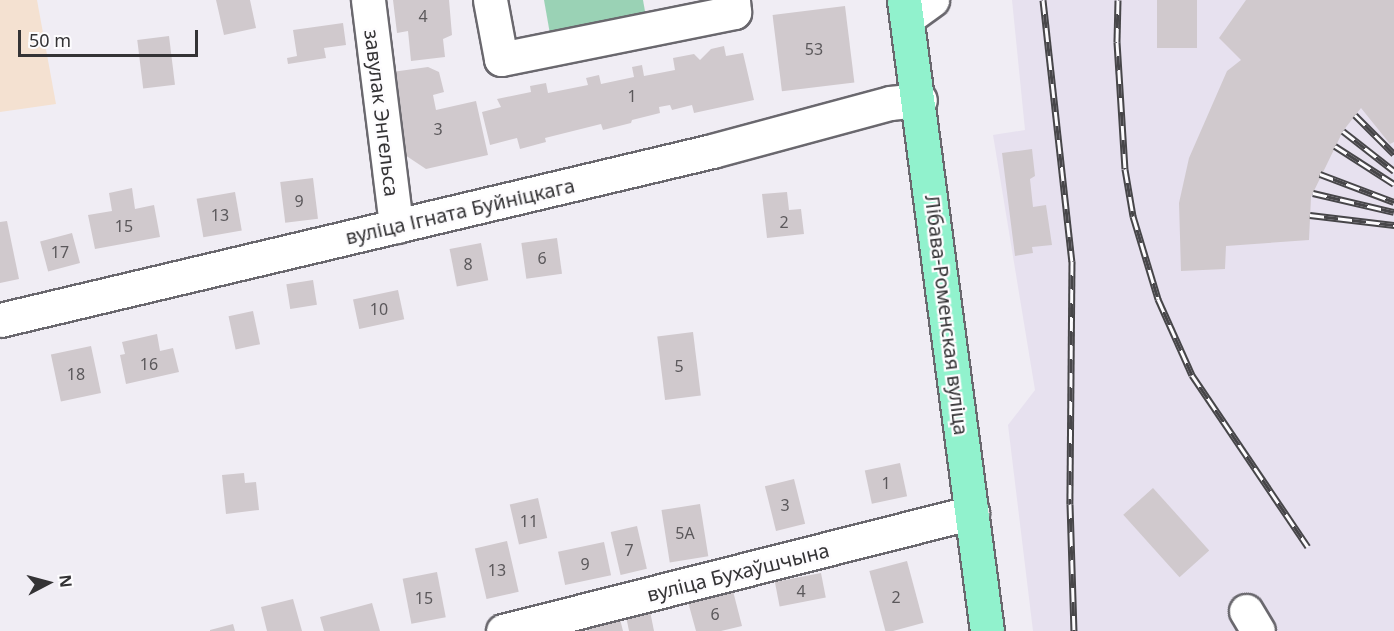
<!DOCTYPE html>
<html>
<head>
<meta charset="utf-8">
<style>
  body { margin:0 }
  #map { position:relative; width:1394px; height:631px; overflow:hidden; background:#f0edf4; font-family:"Noto Sans",sans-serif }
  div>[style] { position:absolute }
  .built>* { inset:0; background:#e7e1ef }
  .education>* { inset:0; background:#f4e1d1 }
  .green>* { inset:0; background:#9ad2b5 }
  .building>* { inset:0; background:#d0c9cd; transform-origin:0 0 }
  .roads { filter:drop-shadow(2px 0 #6a686e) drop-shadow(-2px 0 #6a686e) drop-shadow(0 2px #6a686e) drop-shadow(0 -2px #6a686e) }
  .minor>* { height:33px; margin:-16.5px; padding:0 16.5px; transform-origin:16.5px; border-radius:16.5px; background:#fff }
  .major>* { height:33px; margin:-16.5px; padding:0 16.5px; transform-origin:16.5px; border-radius:16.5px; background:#91f2cd }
  .rail>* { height:7px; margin-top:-3.5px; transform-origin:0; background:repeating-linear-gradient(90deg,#fdfcfe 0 14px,#474649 0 28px); box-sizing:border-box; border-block:2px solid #474649 }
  span { translate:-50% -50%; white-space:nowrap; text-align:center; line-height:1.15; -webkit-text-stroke:4.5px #fdfcfe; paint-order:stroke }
  .number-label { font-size:16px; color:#5b585b }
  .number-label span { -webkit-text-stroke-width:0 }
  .street-label { font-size:20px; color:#343335 }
  .north { position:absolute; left:18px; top:553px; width:60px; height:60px; -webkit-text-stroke:4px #fdfcfe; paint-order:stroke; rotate:84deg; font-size:16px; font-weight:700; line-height:24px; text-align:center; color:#343335 }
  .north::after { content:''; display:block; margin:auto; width:21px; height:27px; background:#343335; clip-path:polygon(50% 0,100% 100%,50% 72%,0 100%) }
  .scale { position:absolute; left:18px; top:30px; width:180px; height:27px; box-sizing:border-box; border:3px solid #343335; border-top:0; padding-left:8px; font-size:18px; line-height:21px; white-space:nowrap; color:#343335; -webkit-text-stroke:4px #fdfcfe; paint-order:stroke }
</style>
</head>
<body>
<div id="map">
  <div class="built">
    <i style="clip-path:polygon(1012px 0,1394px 0,1394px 631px,1033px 631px,1008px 425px,1035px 390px,993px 135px,1025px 130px)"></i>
  </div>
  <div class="education">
    <i style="clip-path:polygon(0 0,37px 0,56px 104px,0 112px)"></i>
  </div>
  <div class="green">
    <i style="clip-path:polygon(544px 0,643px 0,646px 17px,550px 34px)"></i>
  </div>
  <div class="building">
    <i style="clip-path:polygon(216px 0,250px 0,256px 28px,224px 35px)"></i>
    <i style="clip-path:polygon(393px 0,449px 0,452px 35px,443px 39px,445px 57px,411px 61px,408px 31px,397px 33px)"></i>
    <i style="left:1157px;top:0;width:40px;height:48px"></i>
    <i style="clip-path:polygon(1246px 0,1394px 0,1394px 142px,1390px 144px,1361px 108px,1343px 131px,1311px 197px,1309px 240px,1226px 246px,1225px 269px,1181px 271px,1179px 203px,1189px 158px,1227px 71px,1241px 60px,1219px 38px)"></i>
    <i style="left:845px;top:6px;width:77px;height:73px;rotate:83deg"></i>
    <i style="clip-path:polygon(343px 23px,346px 45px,324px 48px,326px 58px,288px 64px,287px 58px,297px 56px,293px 30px)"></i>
    <i style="left:169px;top:36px;width:49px;height:32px;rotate:83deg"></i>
    <i style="clip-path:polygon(724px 46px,726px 56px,743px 53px,754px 100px,694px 113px,692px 105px,672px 110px,670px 105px,659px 107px,660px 113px,632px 120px,631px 123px,603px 130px,601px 124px,545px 138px,546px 142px,520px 149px,517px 138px,490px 145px,482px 112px,501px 107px,497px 99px,531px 92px,530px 86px,546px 83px,548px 93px,588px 85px,586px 78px,599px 75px,601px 84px,634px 77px,632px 67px,642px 65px,644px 76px,675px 70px,673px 58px,694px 54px,700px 60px,711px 49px)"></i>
    <i style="clip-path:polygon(428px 67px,439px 72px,444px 92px,433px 95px,436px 110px,476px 101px,488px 155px,426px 169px,396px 149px,385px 73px)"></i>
    <i style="clip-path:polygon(1032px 149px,1035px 176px,1030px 179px,1033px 207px,1046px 205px,1052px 245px,1032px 247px,1033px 253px,1015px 256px,1002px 153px)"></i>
    <i style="left:313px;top:178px;width:41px;height:33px;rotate:83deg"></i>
    <i style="clip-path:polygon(132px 188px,135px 209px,154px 205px,160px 237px,95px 249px,88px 215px,112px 211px,109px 193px)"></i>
    <i style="left:235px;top:192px;width:39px;height:39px;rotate:80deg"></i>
    <i style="clip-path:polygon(787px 192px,789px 210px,801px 209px,804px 234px,767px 238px,762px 194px)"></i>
    <i style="clip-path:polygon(7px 221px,19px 279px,0 283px,0 222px)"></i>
    <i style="left:72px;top:233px;width:31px;height:33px;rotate:75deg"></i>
    <i style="left:557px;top:238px;width:36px;height:36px;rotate:82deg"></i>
    <i style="left:481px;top:243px;width:38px;height:32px;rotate:79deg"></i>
    <i style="left:313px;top:280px;width:25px;height:27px;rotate:81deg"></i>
    <i style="left:398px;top:290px;width:30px;height:46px;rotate:78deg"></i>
    <i style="left:253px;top:311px;width:34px;height:25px;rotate:78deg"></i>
    <i style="left:693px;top:332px;width:64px;height:36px;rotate:83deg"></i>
    <i style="clip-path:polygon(157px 334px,160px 351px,173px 348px,179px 372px,126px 384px,120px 355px,125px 354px,122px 342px)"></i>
    <i style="left:91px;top:346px;width:48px;height:41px;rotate:78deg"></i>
    <i style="left:900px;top:463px;width:34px;height:36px;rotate:78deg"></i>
    <i style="clip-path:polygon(244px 473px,245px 483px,256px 482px,259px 510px,226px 514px,222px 475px)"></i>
    <i style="left:794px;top:479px;width:46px;height:30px;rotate:76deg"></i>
    <i style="left:1153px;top:488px;width:84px;height:40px;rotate:48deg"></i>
    <i style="left:538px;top:498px;width:41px;height:29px;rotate:77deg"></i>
    <i style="left:700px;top:504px;width:53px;height:39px;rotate:81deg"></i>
    <i style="left:637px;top:526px;width:44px;height:27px;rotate:77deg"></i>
    <i style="left:507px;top:541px;width:52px;height:33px;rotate:77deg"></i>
    <i style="left:604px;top:542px;width:34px;height:47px;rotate:78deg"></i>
    <i style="left:907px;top:561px;width:64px;height:39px;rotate:75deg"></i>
    <i style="left:437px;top:572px;width:46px;height:35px;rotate:79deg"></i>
    <i style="left:821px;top:573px;width:25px;height:47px;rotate:79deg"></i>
    <i style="clip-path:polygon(733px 591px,742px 626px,721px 631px,696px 631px,688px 602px)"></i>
    <i style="clip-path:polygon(293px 599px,302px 631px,267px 631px,261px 607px)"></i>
    <i style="clip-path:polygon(372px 603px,380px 631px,324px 631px,320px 617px)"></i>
    <i style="clip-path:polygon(650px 611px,654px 631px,629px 631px,626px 616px)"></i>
    <i style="clip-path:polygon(620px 619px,623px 631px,587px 631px,586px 627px)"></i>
    <i style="clip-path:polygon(233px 624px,235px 631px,210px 631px,210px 630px)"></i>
  </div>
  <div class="roads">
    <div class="minor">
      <i style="left:368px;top:0;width:228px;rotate:82.9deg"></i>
      <i style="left:490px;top:0;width:60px;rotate:79.4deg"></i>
      <i style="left:501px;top:59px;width:238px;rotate:-11.4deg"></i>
      <i style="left:734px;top:12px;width:12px;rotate:-95deg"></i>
      <i style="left:907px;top:18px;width:31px;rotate:-36deg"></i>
      <i style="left:0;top:320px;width:732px;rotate:-13.35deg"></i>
      <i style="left:712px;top:151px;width:184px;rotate:-15.1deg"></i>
      <i style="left:890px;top:103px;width:30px;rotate:-6deg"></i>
      <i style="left:1246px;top:611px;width:23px;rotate:59deg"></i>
      <i style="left:503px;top:631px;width:484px;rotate:-14.2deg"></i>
    </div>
    <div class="major">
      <i style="left:904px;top:0;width:636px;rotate:82.51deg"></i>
    </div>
  </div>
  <div class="rail">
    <i style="left:1043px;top:0;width:263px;rotate:83.7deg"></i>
    <i style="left:1072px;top:261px;width:243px;rotate:90.5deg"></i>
    <i style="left:1070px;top:504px;width:127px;rotate:88.2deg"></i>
    <i style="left:1118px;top:0;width:42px;rotate:91.4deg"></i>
    <i style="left:1117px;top:42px;width:127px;rotate:86.4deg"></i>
    <i style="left:1125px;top:169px;width:48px;rotate:80.3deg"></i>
    <i style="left:1133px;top:216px;width:87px;rotate:73.2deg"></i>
    <i style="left:1158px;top:299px;width:83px;rotate:65.9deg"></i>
    <i style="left:1192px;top:375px;width:207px;rotate:56deg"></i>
    <i style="left:1355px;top:115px;width:55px;rotate:45deg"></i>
    <i style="left:1343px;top:131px;width:65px;rotate:38.1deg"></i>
    <i style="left:1335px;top:146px;width:70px;rotate:32.8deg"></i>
    <i style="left:1320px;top:174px;width:79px;rotate:20.7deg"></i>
    <i style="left:1313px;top:193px;width:83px;rotate:13.2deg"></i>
    <i style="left:1310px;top:215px;width:85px;rotate:6.8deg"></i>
  </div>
  <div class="number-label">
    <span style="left:423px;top:16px">4</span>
    <span style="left:814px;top:49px">53</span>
    <span style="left:632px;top:96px">1</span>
    <span style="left:438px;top:129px">3</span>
    <span style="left:299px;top:201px">9</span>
    <span style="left:220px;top:215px">13</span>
    <span style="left:784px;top:222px">2</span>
    <span style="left:124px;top:226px">15</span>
    <span style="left:60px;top:252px">17</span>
    <span style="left:542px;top:258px">6</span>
    <span style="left:468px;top:264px">8</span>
    <span style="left:379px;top:309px">10</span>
    <span style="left:149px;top:364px">16</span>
    <span style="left:679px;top:366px">5</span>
    <span style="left:76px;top:374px">18</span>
    <span style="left:886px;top:483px">1</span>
    <span style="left:785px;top:505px">3</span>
    <span style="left:529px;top:521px">11</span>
    <span style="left:685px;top:533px">5А</span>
    <span style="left:629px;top:550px">7</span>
    <span style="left:585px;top:564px">9</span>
    <span style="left:497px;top:570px">13</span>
    <span style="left:801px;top:591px">4</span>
    <span style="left:896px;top:597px">2</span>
    <span style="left:424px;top:598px">15</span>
    <span style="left:715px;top:614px">6</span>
  </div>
  <div class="street-label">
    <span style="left:382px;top:113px;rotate:83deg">завулак Энгельса</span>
    <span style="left:460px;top:211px;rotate:-13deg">вуліца Ігната Буйніцкага</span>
    <span style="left:947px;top:315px;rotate:83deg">Лібава-Роменская вуліца</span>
    <span style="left:738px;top:572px;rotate:-14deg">вуліца Бухаўшчына</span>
  </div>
  <div class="north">N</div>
  <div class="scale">50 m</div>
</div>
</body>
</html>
